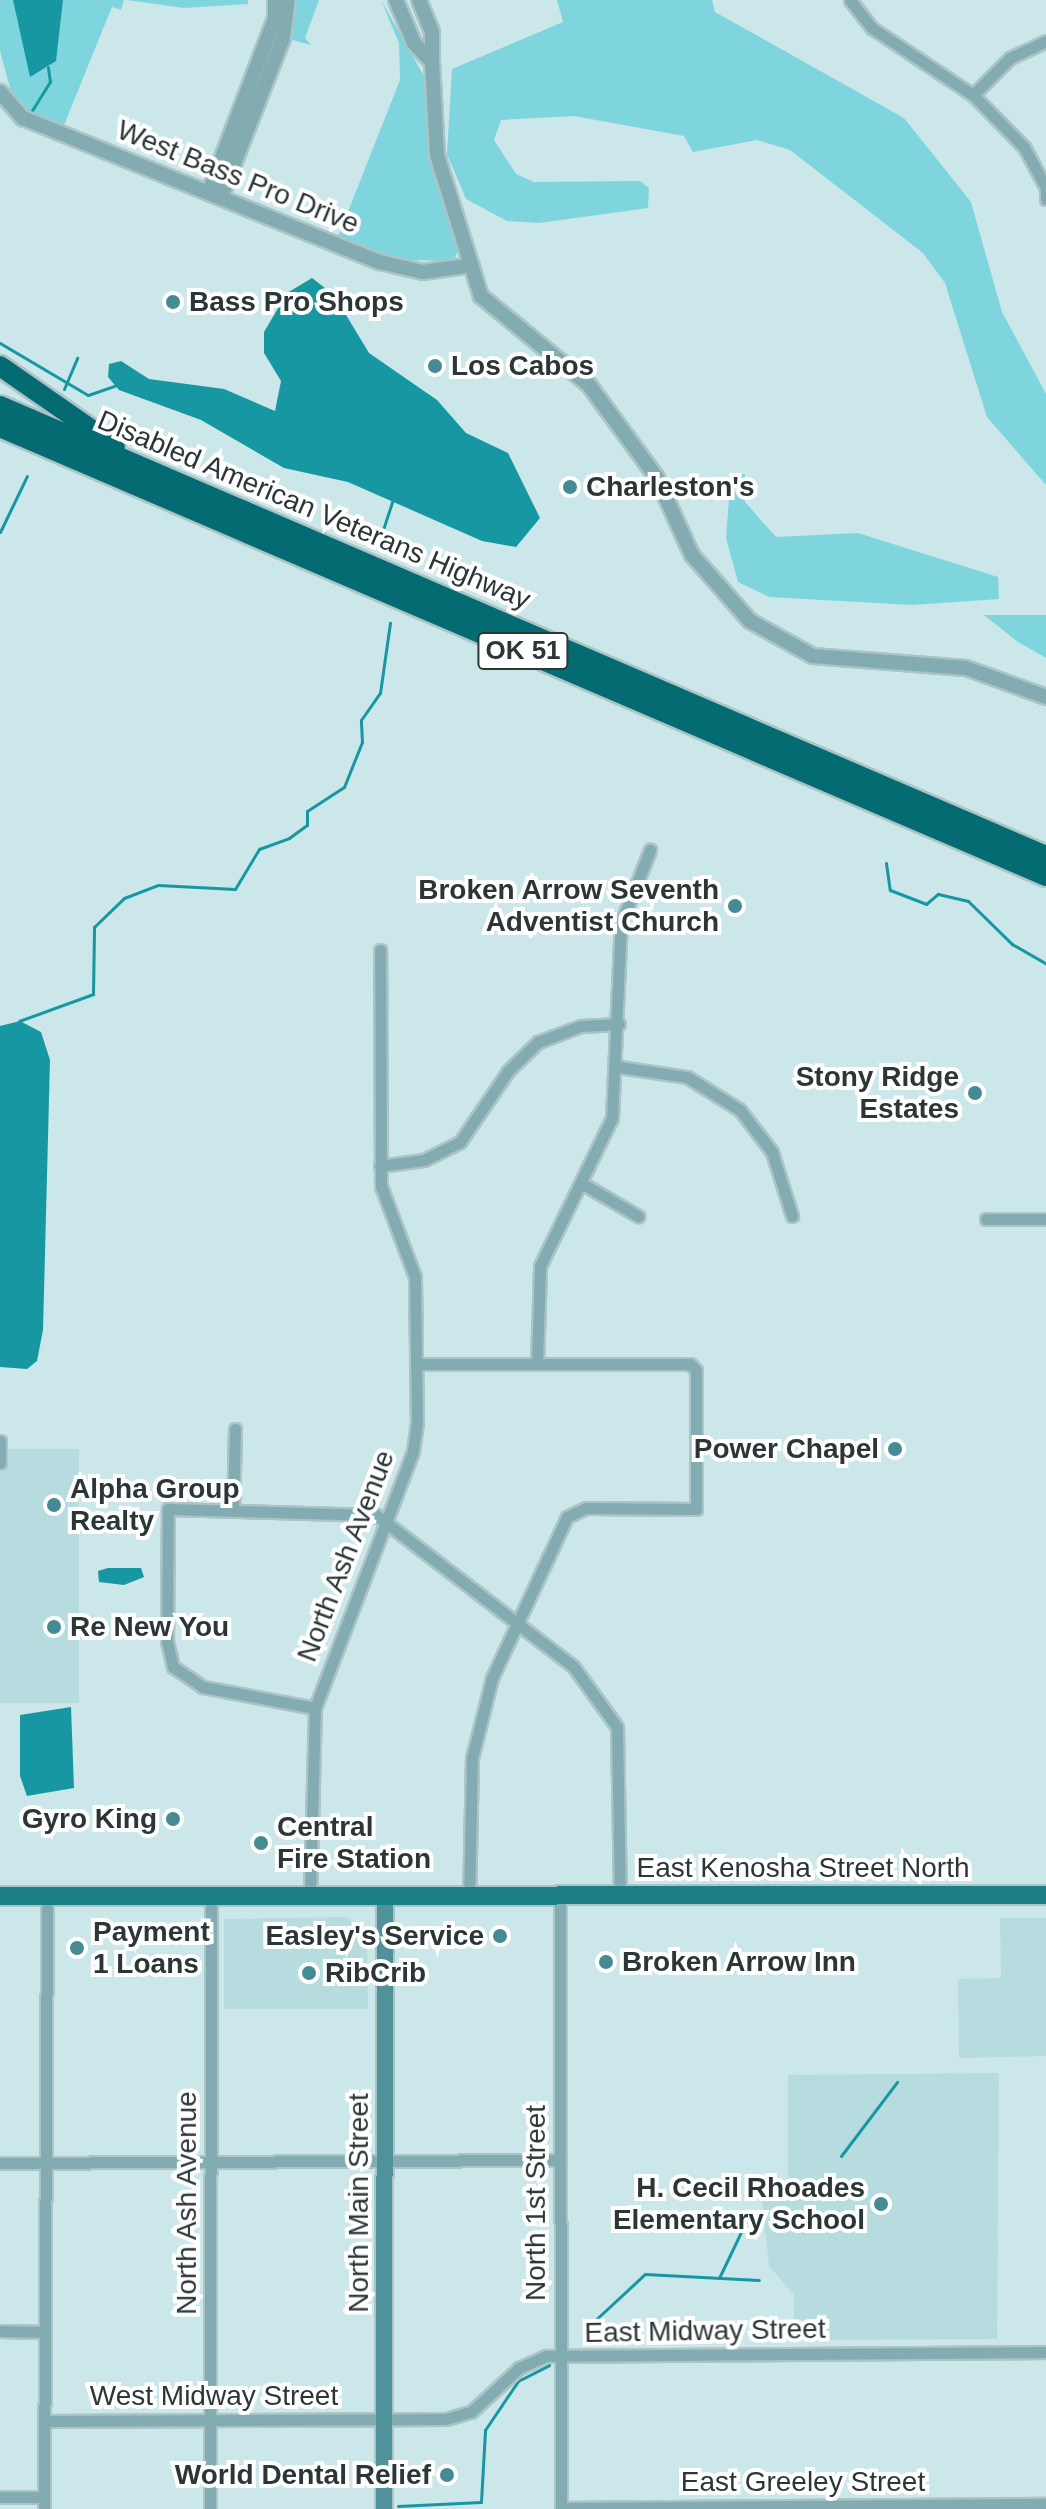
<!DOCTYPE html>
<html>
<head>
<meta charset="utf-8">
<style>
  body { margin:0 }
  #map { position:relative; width:1046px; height:2509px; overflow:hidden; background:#cbe7ea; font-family:Helvetica,sans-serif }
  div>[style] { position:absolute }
  .built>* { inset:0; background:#b6dce0; transform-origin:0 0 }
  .green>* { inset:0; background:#7ed5de }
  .water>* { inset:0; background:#1797a2 }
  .stream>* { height:3px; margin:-1.5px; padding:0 1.5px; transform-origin:1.5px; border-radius:1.5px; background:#1797a2 }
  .roads { filter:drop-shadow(2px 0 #abc4c6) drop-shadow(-2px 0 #abc4c6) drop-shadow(0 2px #abc4c6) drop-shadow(0 -2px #abc4c6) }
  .minor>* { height:11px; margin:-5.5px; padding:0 5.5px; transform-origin:5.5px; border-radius:5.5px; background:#82acb1 }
  .tertiary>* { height:14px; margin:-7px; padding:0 7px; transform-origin:7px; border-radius:7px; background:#82acb1 }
  .secondary>* { height:16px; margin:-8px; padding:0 8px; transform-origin:8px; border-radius:8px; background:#4f9299 }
  .primary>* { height:18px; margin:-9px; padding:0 9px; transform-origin:9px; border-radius:9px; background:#1c7f88 }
  .motorway>* { height:20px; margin:-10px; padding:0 10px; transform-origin:10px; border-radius:10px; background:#056b73 }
  .dots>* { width:22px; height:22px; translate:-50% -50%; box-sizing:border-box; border:4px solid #fff; border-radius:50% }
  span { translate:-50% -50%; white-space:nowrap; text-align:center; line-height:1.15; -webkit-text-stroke:8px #fff; paint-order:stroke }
  .shield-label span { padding:2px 6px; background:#fff; border:2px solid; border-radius:6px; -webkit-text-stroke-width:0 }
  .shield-label { font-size:26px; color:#2b3637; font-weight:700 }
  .street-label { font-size:28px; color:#2b3637 }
  .poi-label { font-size:28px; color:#2b3637; font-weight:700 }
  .left { translate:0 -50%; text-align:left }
  .right { translate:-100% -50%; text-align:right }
</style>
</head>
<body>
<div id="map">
  <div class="built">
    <i style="left:0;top:1449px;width:79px;height:254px"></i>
    <i style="clip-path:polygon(347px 1917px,367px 1935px,368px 2009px,224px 2009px,224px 1919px)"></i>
    <i style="clip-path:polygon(1000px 1918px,1046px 1918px,1046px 2056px,959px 2058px,958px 1979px,1001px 1978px)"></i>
    <i style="clip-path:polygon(999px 2073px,997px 2339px,794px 2340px,794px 2295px,769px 2266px,762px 2201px,788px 2177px,788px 2075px)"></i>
  </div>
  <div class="green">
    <i style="clip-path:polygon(0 0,124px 0,121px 10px,112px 7px,64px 125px,22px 108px,12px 95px,0 51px)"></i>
    <i style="clip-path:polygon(127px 0,248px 0,248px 4px,184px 8px)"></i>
    <i style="clip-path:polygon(294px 0,319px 0,305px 38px,311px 45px,292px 40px)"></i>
    <i style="clip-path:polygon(381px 0,425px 78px,428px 157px,459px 247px,454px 261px,402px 260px,338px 237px,400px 80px,399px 43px)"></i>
    <i style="clip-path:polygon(557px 0,712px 0,715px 12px,904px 118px,971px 202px,1002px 312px,1046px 394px,1046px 485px,987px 417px,945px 283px,923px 253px,790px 150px,757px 140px,693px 152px,684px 136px,574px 116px,501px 120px,494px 140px,516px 174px,534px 182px,640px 181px,649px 188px,648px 208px,539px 223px,507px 221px,466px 199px,447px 154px,452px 69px,563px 22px)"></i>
    <i style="clip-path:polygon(731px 474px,745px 474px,745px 502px,776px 537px,858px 533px,998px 577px,999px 599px,912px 605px,769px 597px,738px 582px,726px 538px)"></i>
    <i style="clip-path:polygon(984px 615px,1046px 615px,1046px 658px,1018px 642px)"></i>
  </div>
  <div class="water">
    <i style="clip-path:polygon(13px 0,63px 0,56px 61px,30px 77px)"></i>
    <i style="clip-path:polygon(312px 278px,334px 295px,369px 353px,437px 400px,466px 433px,508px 453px,540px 518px,516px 547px,482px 541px,348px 482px,284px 468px,201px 420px,119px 390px,108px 377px,109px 364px,121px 361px,149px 379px,224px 389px,275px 411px,281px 381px,264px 353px,264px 332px,287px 293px)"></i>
    <i style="clip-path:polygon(20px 1021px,41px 1032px,50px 1060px,43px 1330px,37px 1361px,27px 1369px,0 1367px,0 1026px)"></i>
    <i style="clip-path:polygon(108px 1568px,141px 1568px,144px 1577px,124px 1585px,99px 1582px,98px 1571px)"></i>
    <i style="clip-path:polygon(71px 1707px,74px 1788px,27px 1796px,20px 1776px,20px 1715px)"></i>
  </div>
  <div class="stream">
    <i style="left:31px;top:112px;width:36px;rotate:-58deg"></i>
    <i style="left:50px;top:82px;width:15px;rotate:-98deg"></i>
    <i style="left:0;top:343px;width:102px;rotate:30.6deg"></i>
    <i style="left:88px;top:395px;width:28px;rotate:-19deg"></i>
    <i style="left:64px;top:389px;width:34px;rotate:-67deg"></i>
    <i style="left:0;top:532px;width:62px;rotate:-64.3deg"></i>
    <i style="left:380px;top:539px;width:40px;rotate:-72deg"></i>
    <i style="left:886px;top:863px;width:27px;rotate:82deg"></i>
    <i style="left:890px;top:890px;width:39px;rotate:21deg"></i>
    <i style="left:926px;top:904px;width:16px;rotate:-40deg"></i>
    <i style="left:938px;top:894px;width:31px;rotate:13deg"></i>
    <i style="left:968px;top:901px;width:62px;rotate:44.3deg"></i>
    <i style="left:1012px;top:944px;width:39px;rotate:30deg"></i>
    <i style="left:19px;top:1021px;width:79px;rotate:-20deg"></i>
    <i style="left:93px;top:994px;width:67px;rotate:-89.1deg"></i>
    <i style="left:94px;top:927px;width:42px;rotate:-44deg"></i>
    <i style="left:124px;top:898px;width:36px;rotate:-21deg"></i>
    <i style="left:158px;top:885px;width:77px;rotate:3deg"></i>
    <i style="left:235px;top:889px;width:47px;rotate:-59deg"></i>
    <i style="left:259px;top:849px;width:32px;rotate:-20deg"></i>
    <i style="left:289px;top:838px;width:22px;rotate:-36deg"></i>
    <i style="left:307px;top:825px;width:14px;rotate:-90deg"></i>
    <i style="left:307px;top:811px;width:44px;rotate:-33deg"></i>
    <i style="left:344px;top:787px;width:48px;rotate:-68.2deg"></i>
    <i style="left:362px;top:742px;width:22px;rotate:-93deg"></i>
    <i style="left:361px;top:720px;width:33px;rotate:-55deg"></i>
    <i style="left:380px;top:693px;width:71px;rotate:-81.9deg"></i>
    <i style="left:841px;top:2156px;width:93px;rotate:-52.9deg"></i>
    <i style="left:719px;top:2278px;width:70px;rotate:-64.5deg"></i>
    <i style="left:591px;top:2324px;width:74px;rotate:-42.8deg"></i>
    <i style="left:645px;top:2274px;width:114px;rotate:3deg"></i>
    <i style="left:398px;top:2506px;width:83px;rotate:-2.8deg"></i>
    <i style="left:481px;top:2502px;width:72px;rotate:-86.8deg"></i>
    <i style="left:485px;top:2430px;width:59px;rotate:-56deg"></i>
    <i style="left:518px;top:2381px;width:35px;rotate:-27deg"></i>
  </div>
  <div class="roads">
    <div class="minor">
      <i style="left:850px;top:0;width:36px;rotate:52deg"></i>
      <i style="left:872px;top:28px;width:121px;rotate:33.6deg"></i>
      <i style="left:973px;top:95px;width:73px;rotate:45.6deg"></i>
      <i style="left:1024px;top:147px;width:47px;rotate:61.8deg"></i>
      <i style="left:973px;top:95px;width:52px;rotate:-45deg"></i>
      <i style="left:1010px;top:58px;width:40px;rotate:-25deg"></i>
      <i style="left:1046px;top:189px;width:10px;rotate:90deg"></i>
      <i style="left:619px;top:1067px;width:69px;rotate:8.4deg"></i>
      <i style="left:687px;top:1077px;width:62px;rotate:31.9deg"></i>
      <i style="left:740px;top:1110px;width:53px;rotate:52.7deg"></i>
      <i style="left:772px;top:1152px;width:67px;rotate:72.6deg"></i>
      <i style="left:380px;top:1166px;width:44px;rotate:-7.8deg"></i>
      <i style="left:424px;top:1160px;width:40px;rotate:-26.6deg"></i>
      <i style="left:460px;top:1142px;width:86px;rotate:-55.9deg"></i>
      <i style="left:508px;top:1071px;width:42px;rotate:-44deg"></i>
      <i style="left:538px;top:1042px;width:46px;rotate:-20.4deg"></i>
      <i style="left:581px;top:1026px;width:38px;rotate:-3deg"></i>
      <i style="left:583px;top:1184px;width:64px;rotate:30.2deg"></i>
      <i style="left:986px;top:1219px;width:60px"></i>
      <i style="left:416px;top:1364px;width:274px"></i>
      <i style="left:690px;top:1364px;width:8px;rotate:45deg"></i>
      <i style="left:696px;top:1370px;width:139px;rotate:90deg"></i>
      <i style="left:696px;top:1509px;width:110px;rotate:-179.5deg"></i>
      <i style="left:586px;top:1508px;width:21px;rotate:155deg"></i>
      <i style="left:567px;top:1517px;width:178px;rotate:115deg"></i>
      <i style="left:492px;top:1678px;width:82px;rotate:104deg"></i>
      <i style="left:472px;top:1758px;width:138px;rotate:91.2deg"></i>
      <i style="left:537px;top:1364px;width:98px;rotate:-88.2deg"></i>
      <i style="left:540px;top:1266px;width:165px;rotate:-64.1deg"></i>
      <i style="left:612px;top:1118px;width:195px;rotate:-87.4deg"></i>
      <i style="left:621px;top:923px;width:79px;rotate:-68.3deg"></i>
      <i style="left:0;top:1463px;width:22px;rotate:-90deg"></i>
      <i style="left:233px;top:1511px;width:82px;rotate:-88.6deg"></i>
      <i style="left:315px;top:1708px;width:114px;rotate:-169.4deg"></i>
      <i style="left:203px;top:1687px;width:36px;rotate:-146deg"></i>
      <i style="left:173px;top:1667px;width:26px;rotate:-103deg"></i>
      <i style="left:167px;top:1642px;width:133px;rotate:-89.6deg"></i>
      <i style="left:168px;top:1509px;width:208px;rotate:1.7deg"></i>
      <i style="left:376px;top:1515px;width:248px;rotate:37.5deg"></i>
      <i style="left:573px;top:1666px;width:75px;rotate:54.2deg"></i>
      <i style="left:617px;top:1727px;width:169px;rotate:89deg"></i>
      <i style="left:560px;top:1896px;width:613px;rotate:89.91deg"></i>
      <i style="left:310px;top:1897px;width:189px;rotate:-88.5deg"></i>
      <i style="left:315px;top:1708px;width:275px;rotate:-69.1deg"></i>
      <i style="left:413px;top:1451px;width:28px;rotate:-82deg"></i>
      <i style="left:417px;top:1423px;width:146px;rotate:-90.8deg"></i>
      <i style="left:415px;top:1277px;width:97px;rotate:-110.5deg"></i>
      <i style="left:381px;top:1186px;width:236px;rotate:-90.2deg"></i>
      <i style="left:0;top:2163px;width:560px;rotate:-0.31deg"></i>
      <i style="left:0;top:2331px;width:45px;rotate:1.3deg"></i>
      <i style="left:44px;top:2421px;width:402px;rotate:-0.3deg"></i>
      <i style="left:446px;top:2419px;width:26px;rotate:-16deg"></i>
      <i style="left:471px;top:2412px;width:65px;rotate:-42.5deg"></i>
      <i style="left:519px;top:2368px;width:30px;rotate:-24deg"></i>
      <i style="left:546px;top:2356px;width:500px;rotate:-0.46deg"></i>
      <i style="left:0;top:2497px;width:44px"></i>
      <i style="left:561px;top:2508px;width:485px;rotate:-0.5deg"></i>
      <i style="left:44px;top:2509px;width:613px;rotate:-89.72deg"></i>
      <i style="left:210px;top:2509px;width:613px;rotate:-89.91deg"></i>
    </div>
    <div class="tertiary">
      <i style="left:396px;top:0;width:47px;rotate:67.3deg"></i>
      <i style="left:414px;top:43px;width:26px;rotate:47deg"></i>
      <i style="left:432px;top:62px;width:93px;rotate:86.9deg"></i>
      <i style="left:437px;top:155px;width:148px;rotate:72.7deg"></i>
      <i style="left:481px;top:296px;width:140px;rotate:39.5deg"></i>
      <i style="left:589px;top:385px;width:115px;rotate:53.8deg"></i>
      <i style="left:657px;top:478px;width:85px;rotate:65.6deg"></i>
      <i style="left:692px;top:555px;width:88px;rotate:48.7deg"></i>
      <i style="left:750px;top:621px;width:72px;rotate:29.1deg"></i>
      <i style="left:813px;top:656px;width:153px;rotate:4.5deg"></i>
      <i style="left:966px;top:668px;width:85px;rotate:19.9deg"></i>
      <i style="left:419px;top:0;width:35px;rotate:68deg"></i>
      <i style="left:432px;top:32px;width:30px;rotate:90deg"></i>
      <i style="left:0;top:92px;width:35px;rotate:49deg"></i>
      <i style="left:23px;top:118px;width:385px;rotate:22deg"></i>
      <i style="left:380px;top:262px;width:44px;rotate:13.1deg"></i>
      <i style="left:423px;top:272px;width:49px;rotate:-8.1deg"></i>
      <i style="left:209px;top:192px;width:186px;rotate:-69.2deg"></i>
      <i style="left:275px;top:18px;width:18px;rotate:-90deg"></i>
      <i style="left:221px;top:197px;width:171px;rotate:-68.7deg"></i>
      <i style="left:283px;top:38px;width:38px;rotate:-83deg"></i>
    </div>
    <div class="secondary">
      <i style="left:384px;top:2509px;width:612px;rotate:-89.91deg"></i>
    </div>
    <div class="primary">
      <i style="left:0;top:1896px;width:1046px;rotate:-0.05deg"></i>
    </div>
    <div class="motorway">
      <i style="left:0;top:366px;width:140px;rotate:34.8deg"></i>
      <i style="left:0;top:406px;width:1139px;rotate:23.28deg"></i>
      <i style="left:0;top:427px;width:1138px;rotate:23.23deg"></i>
    </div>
  </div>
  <div class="dots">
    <i style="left:173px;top:302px;background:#448b93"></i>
    <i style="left:435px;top:366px;background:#448b93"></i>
    <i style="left:570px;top:487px;background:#448b93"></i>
    <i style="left:735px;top:906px;background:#448b93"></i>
    <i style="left:975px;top:1093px;background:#448b93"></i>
    <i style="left:895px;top:1449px;background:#448b93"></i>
    <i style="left:54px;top:1505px;background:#448b93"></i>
    <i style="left:54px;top:1627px;background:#448b93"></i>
    <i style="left:173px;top:1819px;background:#448b93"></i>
    <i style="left:261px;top:1843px;background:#448b93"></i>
    <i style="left:500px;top:1936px;background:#448b93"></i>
    <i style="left:77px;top:1948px;background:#448b93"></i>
    <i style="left:606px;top:1962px;background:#448b93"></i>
    <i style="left:309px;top:1973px;background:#448b93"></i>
    <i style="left:881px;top:2204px;background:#448b93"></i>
    <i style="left:447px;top:2475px;background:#448b93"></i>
  </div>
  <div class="shield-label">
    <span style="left:523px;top:651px">OK 51</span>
  </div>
  <div class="street-label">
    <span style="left:238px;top:177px;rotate:22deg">West Bass Pro Drive</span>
    <span style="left:314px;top:510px;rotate:23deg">Disabled American Veterans Highway</span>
    <span style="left:346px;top:1556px;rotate:-69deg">North Ash Avenue</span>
    <span style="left:803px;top:1868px">East Kenosha Street North</span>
    <span style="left:187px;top:2203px;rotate:-90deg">North Ash Avenue</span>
    <span style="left:359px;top:2203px;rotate:-90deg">North Main Street</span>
    <span style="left:536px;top:2203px;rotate:-90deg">North 1st Street</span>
    <span style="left:705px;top:2331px;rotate:-1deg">East Midway Street</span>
    <span style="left:214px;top:2396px">West Midway Street</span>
    <span style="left:803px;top:2482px">East Greeley Street</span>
  </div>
  <div class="poi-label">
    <span class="left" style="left:189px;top:302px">Bass Pro Shops</span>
    <span class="left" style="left:451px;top:366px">Los Cabos</span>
    <span class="left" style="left:586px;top:487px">Charleston's</span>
    <span class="right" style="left:719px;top:906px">Broken Arrow Seventh<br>Adventist Church</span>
    <span class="right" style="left:959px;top:1093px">Stony Ridge<br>Estates</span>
    <span class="right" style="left:879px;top:1449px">Power Chapel</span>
    <span class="left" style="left:70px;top:1505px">Alpha Group<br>Realty</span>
    <span class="left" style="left:70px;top:1627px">Re New You</span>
    <span class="right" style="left:157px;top:1819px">Gyro King</span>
    <span class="left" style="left:277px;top:1843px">Central<br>Fire Station</span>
    <span class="left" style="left:93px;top:1948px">Payment<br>1 Loans</span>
    <span class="right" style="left:484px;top:1936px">Easley's Service</span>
    <span class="left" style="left:622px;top:1962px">Broken Arrow Inn</span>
    <span class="left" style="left:325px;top:1973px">RibCrib</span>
    <span class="right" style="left:865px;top:2204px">H. Cecil Rhoades<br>Elementary School</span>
    <span class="right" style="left:431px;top:2475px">World Dental Relief</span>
  </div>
</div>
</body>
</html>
